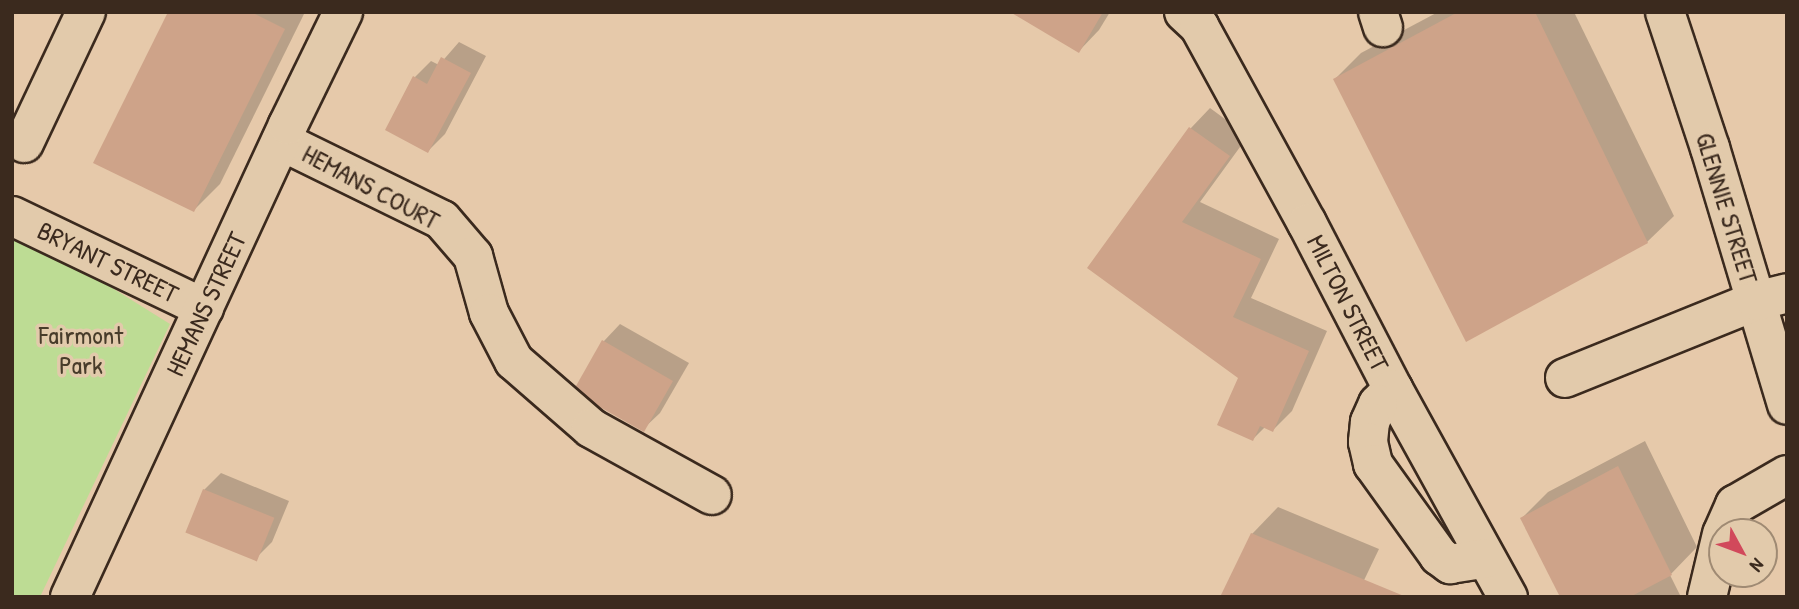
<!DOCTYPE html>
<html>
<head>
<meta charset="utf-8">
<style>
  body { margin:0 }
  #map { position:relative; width:1799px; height:609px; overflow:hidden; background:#e6c9aa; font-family:"Patrick Hand",sans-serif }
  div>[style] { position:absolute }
  .green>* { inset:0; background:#bddc94 }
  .shadow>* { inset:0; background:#0003 }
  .building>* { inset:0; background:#cea389; transform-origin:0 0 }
  .roads { filter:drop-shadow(2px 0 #3b2a1e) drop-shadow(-2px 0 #3b2a1e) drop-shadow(0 2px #3b2a1e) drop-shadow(0 -2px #3b2a1e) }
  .minor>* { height:38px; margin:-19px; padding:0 19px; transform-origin:19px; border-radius:19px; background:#e2caab }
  span { translate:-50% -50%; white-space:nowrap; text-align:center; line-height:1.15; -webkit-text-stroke:7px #e2caab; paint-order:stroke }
  .street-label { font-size:26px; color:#3b2a1e }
  .park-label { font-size:26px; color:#483c2a }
  .frame { position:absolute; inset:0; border:14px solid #3b2a1e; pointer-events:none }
  .north { position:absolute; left:1708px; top:518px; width:70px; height:70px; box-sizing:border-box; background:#e2caab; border:2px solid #9f8a73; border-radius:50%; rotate:131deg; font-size:19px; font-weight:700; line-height:28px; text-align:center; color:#3b2a1e }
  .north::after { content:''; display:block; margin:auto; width:24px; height:32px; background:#d1495b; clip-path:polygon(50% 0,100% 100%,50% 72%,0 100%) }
</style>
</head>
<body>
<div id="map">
  <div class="green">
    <i style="clip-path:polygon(12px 235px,77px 266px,170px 324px,40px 597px,12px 597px)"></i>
  </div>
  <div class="shadow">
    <i style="clip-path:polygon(169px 12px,305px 12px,220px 184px,194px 210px)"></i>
    <i style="clip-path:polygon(1012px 12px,1110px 12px,1099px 30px,1079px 51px)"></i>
    <i style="clip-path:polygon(1438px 12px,1574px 12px,1674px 216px,1647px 242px,1335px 79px,1361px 53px)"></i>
    <i style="clip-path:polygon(459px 42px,486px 56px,445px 134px,428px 151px,415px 77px,431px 61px,439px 65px)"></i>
    <i style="clip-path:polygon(1210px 108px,1248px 136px,1200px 202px,1279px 239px,1251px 298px,1327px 331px,1292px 411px,1273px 430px,1265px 427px,1253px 439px,1240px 377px,1089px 267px,1191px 128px)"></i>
    <i style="clip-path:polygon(620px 324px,689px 363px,660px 413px,643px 429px,578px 386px,604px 341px)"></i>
    <i style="clip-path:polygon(1645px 441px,1697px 547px,1670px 575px,1681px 597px,1562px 597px,1522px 518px,1548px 492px)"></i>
    <i style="clip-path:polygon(221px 473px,289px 501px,272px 542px,255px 559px,204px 490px)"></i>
    <i style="clip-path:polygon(1278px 507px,1379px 549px,1356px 597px,1252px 534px)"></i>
  </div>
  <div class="building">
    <i style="clip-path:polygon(168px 12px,251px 12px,285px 29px,194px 212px,93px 163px)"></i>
    <i style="clip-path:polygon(1010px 12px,1103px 12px,1079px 53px)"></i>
    <i style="clip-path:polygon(1458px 12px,1535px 12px,1648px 243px,1466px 342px,1333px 79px)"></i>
    <i style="clip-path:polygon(441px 57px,471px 73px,428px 153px,385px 130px,413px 76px,427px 84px)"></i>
    <i style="clip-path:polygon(1189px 127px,1230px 156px,1182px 222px,1261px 259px,1233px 317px,1309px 351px,1273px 432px,1260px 426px,1253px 441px,1217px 425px,1238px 378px,1087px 268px)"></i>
    <i style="clip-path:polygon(602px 340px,673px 381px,644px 432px,598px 406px,576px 386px)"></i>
    <i style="clip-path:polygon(1618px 466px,1672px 575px,1630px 597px,1560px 597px,1520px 518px)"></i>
    <i style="left:203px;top:489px;width:77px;height:47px;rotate:22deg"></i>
    <i style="clip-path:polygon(1251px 533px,1404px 596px,1404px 597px,1220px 597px)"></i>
  </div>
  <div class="roads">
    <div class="minor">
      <i style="left:1184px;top:12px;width:21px;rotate:43deg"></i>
      <i style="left:1199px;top:26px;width:225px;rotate:61.3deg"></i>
      <i style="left:1307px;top:223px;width:187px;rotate:62.6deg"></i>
      <i style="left:1393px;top:389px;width:238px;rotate:61.1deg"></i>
      <i style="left:1378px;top:12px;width:16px;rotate:72deg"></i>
      <i style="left:1665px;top:12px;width:143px;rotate:71.7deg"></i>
      <i style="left:1710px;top:148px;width:268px;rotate:73.3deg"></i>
      <i style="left:281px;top:141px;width:179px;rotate:26.1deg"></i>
      <i style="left:442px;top:220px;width:48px;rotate:49.3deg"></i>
      <i style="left:473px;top:256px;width:59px;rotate:74.3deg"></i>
      <i style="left:489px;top:313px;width:54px;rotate:62.5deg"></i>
      <i style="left:514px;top:361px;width:102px;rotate:41deg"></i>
      <i style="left:591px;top:428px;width:138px;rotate:29deg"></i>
      <i style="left:24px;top:143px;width:145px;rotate:-64.7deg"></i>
      <i style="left:12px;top:216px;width:213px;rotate:25.6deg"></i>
      <i style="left:1565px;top:378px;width:206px;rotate:-22deg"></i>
      <i style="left:1756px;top:301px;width:32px;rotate:-14deg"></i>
      <i style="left:1393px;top:389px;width:21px;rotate:135deg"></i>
      <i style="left:1378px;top:404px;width:20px;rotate:114deg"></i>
      <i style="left:1370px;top:422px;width:20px;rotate:96deg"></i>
      <i style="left:1368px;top:442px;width:23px;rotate:77deg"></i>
      <i style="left:1373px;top:464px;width:113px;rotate:54.3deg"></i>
      <i style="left:1439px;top:556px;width:14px;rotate:36deg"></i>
      <i style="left:1450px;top:564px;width:36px;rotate:-9deg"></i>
      <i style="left:1723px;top:532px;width:30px;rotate:-66deg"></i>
      <i style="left:1735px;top:505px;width:60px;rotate:-30deg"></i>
      <i style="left:70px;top:597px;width:520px;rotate:-65.21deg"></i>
      <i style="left:288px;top:125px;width:126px;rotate:-64deg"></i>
      <i style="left:1707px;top:597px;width:65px;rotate:-76.6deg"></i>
    </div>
  </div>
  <div class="street-label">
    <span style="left:371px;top:187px;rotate:28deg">HEMANS COURT</span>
    <span style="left:1727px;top:208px;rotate:73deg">GLENNIE STREET</span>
    <span style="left:108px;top:262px;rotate:26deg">BRYANT STREET</span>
    <span style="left:1348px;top:303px;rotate:63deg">MILTON STREET</span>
    <span style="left:206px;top:304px;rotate:-65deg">HEMANS STREET</span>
  </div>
  <div class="park-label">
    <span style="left:81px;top:350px">Fairmont<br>Park</span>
  </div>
  <div class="frame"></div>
  <div class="north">N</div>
</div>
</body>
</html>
